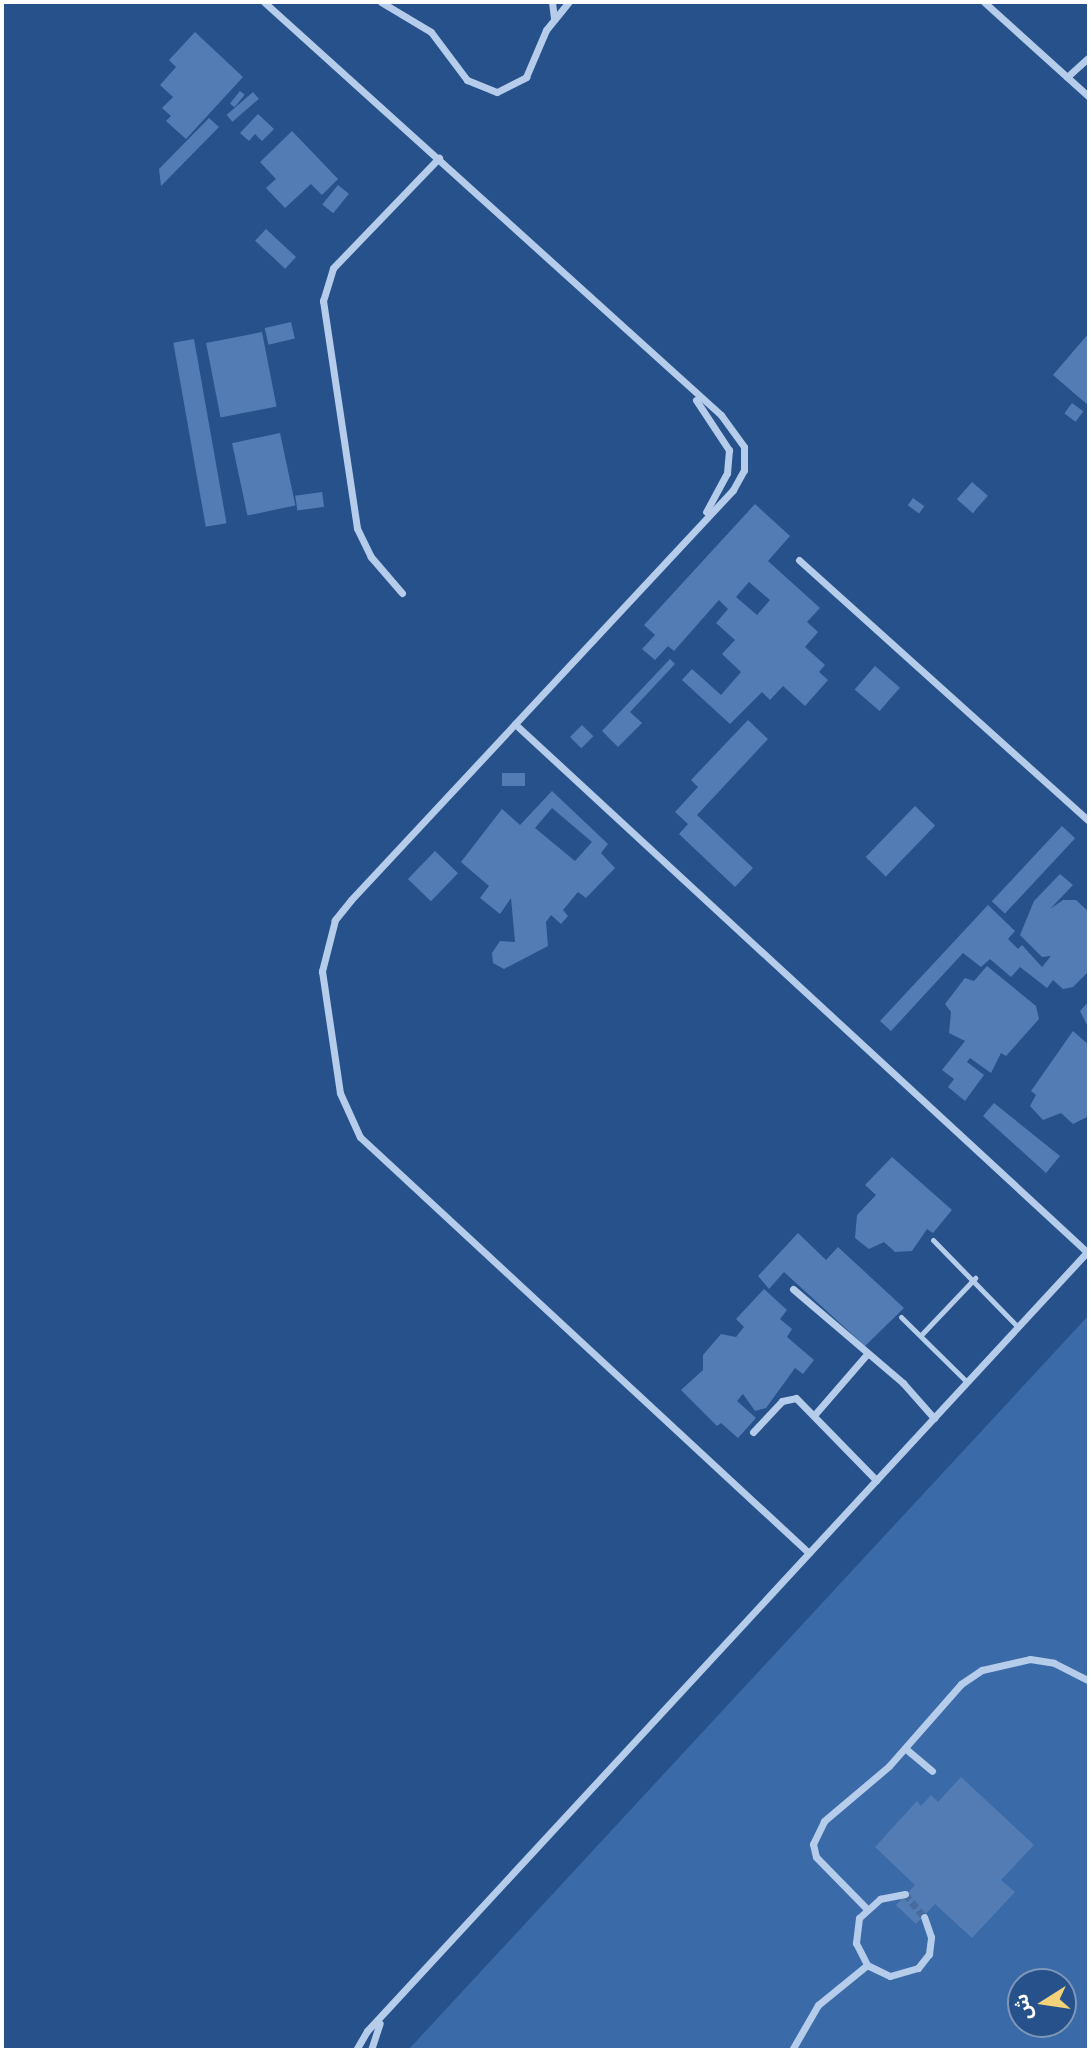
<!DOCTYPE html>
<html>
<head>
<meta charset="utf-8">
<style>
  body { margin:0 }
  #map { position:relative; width:1091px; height:2052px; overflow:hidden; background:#26518b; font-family:Helvetica,"Noto Sans Arabic",sans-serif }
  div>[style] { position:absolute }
  .green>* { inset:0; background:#3b6aa8 }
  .building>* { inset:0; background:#537cb4; transform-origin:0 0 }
  .minor-tunnel>* { height:7px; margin-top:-3.5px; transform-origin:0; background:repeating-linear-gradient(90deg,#476b9c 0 7px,transparent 0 10.5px) }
  .service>* { height:5px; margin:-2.5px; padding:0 2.5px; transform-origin:2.5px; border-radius:2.5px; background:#b5ccea }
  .minor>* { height:7px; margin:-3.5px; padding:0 3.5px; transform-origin:3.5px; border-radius:3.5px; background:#b5ccea }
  span { translate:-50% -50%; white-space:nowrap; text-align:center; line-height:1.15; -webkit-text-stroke:6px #26518b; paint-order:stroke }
  .frame { position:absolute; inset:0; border:4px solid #fff; pointer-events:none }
  .north { position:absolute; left:1007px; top:1968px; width:70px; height:70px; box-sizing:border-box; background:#26518b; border:2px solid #7d97b9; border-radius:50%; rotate:258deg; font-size:19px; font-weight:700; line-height:28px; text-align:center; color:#fff }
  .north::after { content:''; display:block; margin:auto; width:24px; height:32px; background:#f3d27a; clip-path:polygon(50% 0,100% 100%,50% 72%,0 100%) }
</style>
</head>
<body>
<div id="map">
  <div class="green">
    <i style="clip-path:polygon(evenodd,1089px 1315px,1089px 2050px,409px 2049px,1089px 1315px,1021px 1982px,1063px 1982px,1063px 2024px,1021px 2024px,1021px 1982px)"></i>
  </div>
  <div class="building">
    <i style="clip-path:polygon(195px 32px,243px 77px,186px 139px,166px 121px,171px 116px,162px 108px,173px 97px,160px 85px,176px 67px,169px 60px)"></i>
    <i style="left:240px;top:91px;width:6px;height:16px;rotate:39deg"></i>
    <i style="left:253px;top:92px;width:9px;height:35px;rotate:49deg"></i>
    <i style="clip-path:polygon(258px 114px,274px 129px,262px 141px,255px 134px,249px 141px,240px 133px)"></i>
    <i style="clip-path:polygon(209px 118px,219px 127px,161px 186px,159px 169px)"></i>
    <i style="clip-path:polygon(292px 131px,338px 179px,322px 195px,311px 184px,285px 208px,266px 188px,276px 179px,260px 162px)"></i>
    <i style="left:338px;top:185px;width:14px;height:25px;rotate:39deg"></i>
    <i style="left:266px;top:229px;width:41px;height:16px;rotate:43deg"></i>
    <i style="left:291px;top:322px;width:17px;height:27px;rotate:77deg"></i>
    <i style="left:262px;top:332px;width:76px;height:57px;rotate:79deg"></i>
    <i style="clip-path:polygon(1089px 333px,1089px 406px,1053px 375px)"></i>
    <i style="left:194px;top:339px;width:187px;height:21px;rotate:80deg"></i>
    <i style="left:1072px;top:403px;width:14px;height:13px;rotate:36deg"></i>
    <i style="left:280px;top:433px;width:74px;height:49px;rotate:78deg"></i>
    <i style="left:972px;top:482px;width:21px;height:23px;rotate:41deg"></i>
    <i style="left:322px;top:492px;width:15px;height:27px;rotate:82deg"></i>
    <i style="left:913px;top:498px;width:14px;height:9px;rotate:36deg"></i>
    <i style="clip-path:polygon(evenodd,755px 504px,790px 536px,768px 561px,820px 608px,807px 622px,818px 632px,805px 647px,825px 665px,819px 672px,828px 680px,805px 706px,783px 686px,770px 700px,762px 692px,730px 724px,682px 680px,692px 669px,721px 695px,741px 672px,722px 654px,735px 640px,716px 623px,728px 609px,719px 600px,674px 651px,668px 646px,655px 660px,642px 649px,655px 635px,644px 625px,755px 504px,749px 582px,770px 600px,757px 615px,736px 597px,749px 582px)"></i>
    <i style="clip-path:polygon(670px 659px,675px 664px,630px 712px,642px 723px,618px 747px,602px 731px)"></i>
    <i style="left:875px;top:666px;width:33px;height:31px;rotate:41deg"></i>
    <i style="clip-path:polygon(748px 720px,768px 739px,697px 815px,753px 868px,735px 887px,679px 834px,688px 824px,675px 812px,698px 787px,691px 780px)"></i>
    <i style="left:582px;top:725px;width:16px;height:17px;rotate:45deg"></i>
    <i style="left:525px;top:773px;width:13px;height:23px;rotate:90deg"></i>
    <i style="clip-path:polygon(evenodd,552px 791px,608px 844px,601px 853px,615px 868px,586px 898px,578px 892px,563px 910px,568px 916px,561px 924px,551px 915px,546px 922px,548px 946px,504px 969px,493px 963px,492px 953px,500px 941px,515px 942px,511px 898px,500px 914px,480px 898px,489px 886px,461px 862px,502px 809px,520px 825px,552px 791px,552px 808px,592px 842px,575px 861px,535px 828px,552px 808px)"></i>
    <i style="left:915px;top:806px;width:28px;height:71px;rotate:44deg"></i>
    <i style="left:1062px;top:826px;width:18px;height:103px;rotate:43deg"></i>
    <i style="left:435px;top:851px;width:32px;height:39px;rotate:44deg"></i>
    <i style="clip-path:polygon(1060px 874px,1073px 885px,1050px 909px,1063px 900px,1076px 900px,1089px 912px,1089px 971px,1073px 987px,1063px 989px,1053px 980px,1047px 988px,1020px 967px,1011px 977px,990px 959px,981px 967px,963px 953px,891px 1031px,880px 1021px,988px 905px,1015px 931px,1008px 939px,1018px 949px,1022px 945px,1042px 967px,1051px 956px,1042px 957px,1020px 935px,1034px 901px)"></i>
    <i style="clip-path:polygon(987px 966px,1036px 1006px,1039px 1019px,1006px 1056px,1001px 1053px,991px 1073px,970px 1058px,967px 1062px,984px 1075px,965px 1101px,948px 1087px,954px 1079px,942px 1070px,965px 1041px,949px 1033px,951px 1012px,945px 1004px,965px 978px,974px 981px)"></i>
    <i style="clip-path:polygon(1089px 1001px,1089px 1029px,1080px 1011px)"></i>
    <i style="clip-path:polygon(1073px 1031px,1089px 1045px,1089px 1116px,1073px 1124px,1061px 1113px,1043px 1120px,1030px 1106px,1036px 1095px,1031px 1091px)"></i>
    <i style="clip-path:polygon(994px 1103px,1060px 1156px,1046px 1173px,983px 1116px)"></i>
    <i style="clip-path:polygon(892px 1157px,952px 1210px,933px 1233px,927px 1229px,912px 1251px,895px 1252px,884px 1242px,869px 1249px,855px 1238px,857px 1215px,876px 1195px,865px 1185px)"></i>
    <i style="clip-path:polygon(798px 1233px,826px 1260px,838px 1247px,904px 1308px,865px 1346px,784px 1272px,769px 1289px,758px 1276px)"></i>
    <i style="clip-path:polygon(764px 1289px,787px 1310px,780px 1319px,792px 1329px,787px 1337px,814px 1360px,803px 1374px,795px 1368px,766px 1408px,755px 1411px,743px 1394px,737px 1401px,756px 1418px,738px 1438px,721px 1423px,717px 1426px,681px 1390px,703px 1370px,703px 1355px,721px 1334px,736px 1337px,744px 1327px,736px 1319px)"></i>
    <i style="clip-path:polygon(961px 1777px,1034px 1845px,1001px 1880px,1015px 1892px,972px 1938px,935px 1904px,916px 1924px,896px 1905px,915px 1885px,875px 1847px,917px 1801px,921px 1806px,931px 1795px,938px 1802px)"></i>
  </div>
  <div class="minor-tunnel">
    <i style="left:905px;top:1894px;width:30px;rotate:50deg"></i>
  </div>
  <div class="service">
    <i style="left:933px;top:1240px;width:122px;rotate:45.7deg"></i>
    <i style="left:901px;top:1317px;width:93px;rotate:44.6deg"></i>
    <i style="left:921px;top:1335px;width:79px;rotate:-46.5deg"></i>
  </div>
  <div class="minor">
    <i style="left:264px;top:2px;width:616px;rotate:42.1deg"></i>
    <i style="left:721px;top:415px;width:39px;rotate:54deg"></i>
    <i style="left:744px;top:447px;width:23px;rotate:90deg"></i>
    <i style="left:744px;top:470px;width:23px;rotate:119deg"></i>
    <i style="left:733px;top:490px;width:560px;rotate:132.98deg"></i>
    <i style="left:351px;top:900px;width:26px;rotate:129deg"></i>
    <i style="left:335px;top:920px;width:53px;rotate:104.3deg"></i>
    <i style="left:322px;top:971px;width:123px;rotate:81.6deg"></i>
    <i style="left:340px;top:1093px;width:48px;rotate:65.6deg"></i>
    <i style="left:360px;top:1137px;width:612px;rotate:42.82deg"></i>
    <i style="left:381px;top:2px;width:58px;rotate:31deg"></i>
    <i style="left:431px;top:32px;width:60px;rotate:53.1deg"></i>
    <i style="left:467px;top:80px;width:32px;rotate:22deg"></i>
    <i style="left:497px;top:92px;width:33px;rotate:-27deg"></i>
    <i style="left:526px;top:77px;width:51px;rotate:-66.9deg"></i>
    <i style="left:546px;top:30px;width:36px;rotate:-51deg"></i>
    <i style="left:552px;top:2px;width:16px;rotate:83deg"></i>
    <i style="left:984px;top:2px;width:142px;rotate:42.1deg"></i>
    <i style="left:1067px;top:77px;width:30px;rotate:-42deg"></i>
    <i style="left:696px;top:400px;width:60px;rotate:56.6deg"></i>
    <i style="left:729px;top:450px;width:23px;rotate:95deg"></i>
    <i style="left:727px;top:473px;width:44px;rotate:118.3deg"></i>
    <i style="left:799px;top:560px;width:390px;rotate:42deg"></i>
    <i style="left:402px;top:593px;width:48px;rotate:-130.7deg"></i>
    <i style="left:371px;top:557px;width:32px;rotate:-116deg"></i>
    <i style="left:357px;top:528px;width:230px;rotate:-98.5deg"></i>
    <i style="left:323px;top:301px;width:34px;rotate:-73deg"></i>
    <i style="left:333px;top:268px;width:153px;rotate:-46.1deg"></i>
    <i style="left:515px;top:724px;width:778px;rotate:42.71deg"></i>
    <i style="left:793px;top:1289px;width:145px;rotate:40.5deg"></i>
    <i style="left:903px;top:1383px;width:47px;rotate:48.5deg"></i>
    <i style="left:816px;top:1413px;width:79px;rotate:-49.1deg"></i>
    <i style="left:753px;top:1432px;width:42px;rotate:-46.9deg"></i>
    <i style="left:782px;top:1401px;width:14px;rotate:-12deg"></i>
    <i style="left:796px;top:1398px;width:115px;rotate:45.7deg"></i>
    <i style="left:906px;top:1749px;width:34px;rotate:40deg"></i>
    <i style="left:905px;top:1894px;width:25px;rotate:169deg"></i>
    <i style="left:880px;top:1899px;width:28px;rotate:138deg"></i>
    <i style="left:859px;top:1918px;width:25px;rotate:97deg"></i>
    <i style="left:856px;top:1943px;width:25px;rotate:63deg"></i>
    <i style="left:867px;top:1965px;width:25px;rotate:26deg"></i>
    <i style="left:890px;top:1976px;width:29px;rotate:-16deg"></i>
    <i style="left:918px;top:1968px;width:18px;rotate:-52deg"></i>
    <i style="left:929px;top:1954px;width:17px;rotate:-83deg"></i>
    <i style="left:931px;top:1937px;width:21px;rotate:-109deg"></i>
    <i style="left:866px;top:1908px;width:71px;rotate:-134.4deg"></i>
    <i style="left:816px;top:1857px;width:13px;rotate:-103deg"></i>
    <i style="left:813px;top:1844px;width:25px;rotate:-64deg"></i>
    <i style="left:824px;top:1821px;width:85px;rotate:-40.2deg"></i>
    <i style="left:889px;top:1766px;width:109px;rotate:-48.7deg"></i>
    <i style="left:961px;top:1684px;width:25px;rotate:-34deg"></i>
    <i style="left:982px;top:1670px;width:49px;rotate:-12.9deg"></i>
    <i style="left:1030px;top:1659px;width:24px;rotate:9deg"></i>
    <i style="left:1054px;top:1663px;width:39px;rotate:27deg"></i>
    <i style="left:356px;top:2050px;width:22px;rotate:-60deg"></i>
    <i style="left:367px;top:2031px;width:1064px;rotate:-47.25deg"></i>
    <i style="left:371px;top:2050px;width:28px;rotate:-72deg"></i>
    <i style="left:792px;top:2050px;width:52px;rotate:-60deg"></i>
    <i style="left:818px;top:2005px;width:63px;rotate:-39.2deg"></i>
  </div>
  <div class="frame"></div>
  <div class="north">ش</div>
</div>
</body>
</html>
